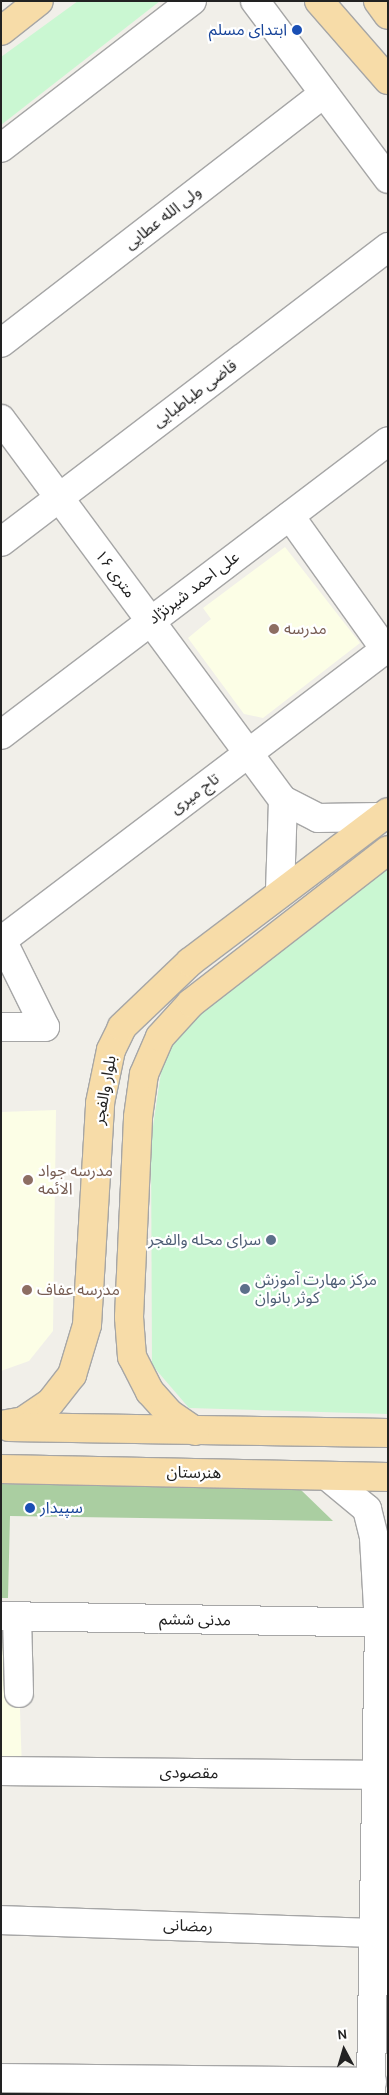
<!DOCTYPE html>
<html>
<head>
<meta charset="utf-8">
<style>
  body { margin:0 }
  #map { position:relative; width:389px; height:2095px; overflow:hidden; background:#f1efe9; font-family:Karla,"Noto Sans Arabic",sans-serif }
  div>[style] { position:absolute }
  .education>* { inset:0; background:#fcfee6 }
  .forest>* { inset:0; background:#aacea1 }
  .park>* { inset:0; background:#caf7d2 }
  .roads { filter:drop-shadow(1px 0 #a6a6a6) drop-shadow(-1px 0 #a6a6a6) drop-shadow(0 1px #a6a6a6) drop-shadow(0 -1px #a6a6a6) }
  .minor>* { height:28px; margin:-14px; padding:0 14px; transform-origin:14px; border-radius:14px; background:#fff }
  .major>* { height:28px; margin:-14px; padding:0 14px; transform-origin:14px; border-radius:14px; background:#f7dca8 }
  .dots>* { width:14px; height:14px; translate:-50% -50%; box-sizing:border-box; border:2px solid #fff; border-radius:50% }
  span { translate:-50% -50%; white-space:nowrap; text-align:center; line-height:1.15; -webkit-text-stroke:4.5px #fff; paint-order:stroke }
  .transit-label { font-size:16px; color:#164399 }
  .right { translate:-100% -50%; text-align:right }
  .left { translate:0 -50%; text-align:left }
  .street-label { font-size:16px; color:#222 }
  .education-label { font-size:16px; color:#785e54 }
  .service-label { font-size:16px; color:#4e5e75 }
  .frame { position:absolute; inset:0; border:2px solid #222; pointer-events:none }
  .north { position:absolute; left:319px; top:2025px; width:50px; height:50px; -webkit-text-stroke:4px #fff; paint-order:stroke; rotate:354deg; font-size:14px; font-weight:700; line-height:20px; text-align:center; color:#222 }
  .north::after { content:''; display:block; margin:auto; width:18px; height:22px; background:#222; clip-path:polygon(50% 0,100% 100%,50% 72%,0 100%) }
</style>
</head>
<body>
<div id="map">
  <div class="education">
    <i style="clip-path:polygon(285px 547px,360px 643px,263px 718px,244px 714px,188px 638px,211px 619px,203px 608px)"></i>
    <i style="clip-path:polygon(56px 1110px,53px 1331px,29px 1361px,1px 1371px,1px 1112px)"></i>
    <i style="clip-path:polygon(1px 1616px,17px 1617px,22px 1771px,1px 1771px)"></i>
  </div>
  <div class="forest">
    <i style="clip-path:polygon(1px 1484px,300px 1489px,333px 1521px,10px 1516px,8px 1598px,1px 1598px)"></i>
  </div>
  <div class="park">
    <i style="clip-path:polygon(78px 1px,160px 1px,1px 125px,1px 57px)"></i>
    <i style="clip-path:polygon(388px 869px,388px 1414px,189px 1408px,152px 1365px,151px 1140px,164px 1052px,215px 995px)"></i>
  </div>
  <div class="roads">
    <div class="minor">
      <i style="left:255px;top:1px;width:222px;rotate:53.2deg"></i>
      <i style="left:1px;top:148px;width:241px;rotate:-37.6deg"></i>
      <i style="left:1px;top:343px;width:408px;rotate:-37.7deg"></i>
      <i style="left:1px;top:419px;width:474px;rotate:53.5deg"></i>
      <i style="left:290px;top:516px;width:163px;rotate:54.5deg"></i>
      <i style="left:1px;top:542px;width:487px;rotate:-37.3deg"></i>
      <i style="left:1px;top:735px;width:486px;rotate:-37.2deg"></i>
      <i style="left:280px;top:891px;width:91px;rotate:-88.1deg"></i>
      <i style="left:283px;top:800px;width:39px;rotate:27deg"></i>
      <i style="left:318px;top:818px;width:62px;rotate:-0.9deg"></i>
      <i style="left:1px;top:941px;width:486px;rotate:-37.2deg"></i>
      <i style="left:1px;top:1027px;width:44px"></i>
      <i style="left:45px;top:1027px;width:97px;rotate:-116.3deg"></i>
      <i style="left:327px;top:1476px;width:52px;rotate:39.5deg"></i>
      <i style="left:367px;top:1509px;width:30px;rotate:76deg"></i>
      <i style="left:374px;top:1538px;width:86px;rotate:86.7deg"></i>
      <i style="left:379px;top:1624px;width:470px;rotate:91deg"></i>
      <i style="left:1px;top:1616px;width:387px;rotate:1deg"></i>
      <i style="left:17px;top:1617px;width:76px;rotate:88.5deg"></i>
      <i style="left:1px;top:1771px;width:376px;rotate:0.6deg"></i>
      <i style="left:1px;top:1920px;width:373px;rotate:2deg"></i>
      <i style="left:1px;top:2078px;width:371px;rotate:0.6deg"></i>
    </div>
    <div class="major">
      <i style="left:319px;top:1px;width:105px;rotate:48.9deg"></i>
      <i style="left:378px;top:1px;width:17px;rotate:54deg"></i>
      <i style="left:1px;top:31px;width:48px;rotate:-38.3deg"></i>
      <i style="left:1px;top:1425px;width:22px;rotate:-10deg"></i>
      <i style="left:23px;top:1421px;width:32px;rotate:-34deg"></i>
      <i style="left:50px;top:1403px;width:36px;rotate:-52deg"></i>
      <i style="left:72px;top:1375px;width:52px;rotate:-73.3deg"></i>
      <i style="left:87px;top:1325px;width:222px;rotate:-86.6deg"></i>
      <i style="left:100px;top:1103px;width:54px;rotate:-78.3deg"></i>
      <i style="left:111px;top:1050px;width:25px;rotate:-64deg"></i>
      <i style="left:122px;top:1027px;width:94px;rotate:-43.7deg"></i>
      <i style="left:190px;top:962px;width:248px;rotate:-37.1deg"></i>
      <i style="left:9px;top:1427px;width:379px;rotate:0.9deg"></i>
      <i style="left:195px;top:1431px;width:30px;rotate:-146deg"></i>
      <i style="left:170px;top:1414px;width:30px;rotate:-132deg"></i>
      <i style="left:150px;top:1392px;width:39px;rotate:-117deg"></i>
      <i style="left:132px;top:1357px;width:40px;rotate:-94.3deg"></i>
      <i style="left:129px;top:1317px;width:200px;rotate:-87.4deg"></i>
      <i style="left:138px;top:1117px;width:43px;rotate:-82.1deg"></i>
      <i style="left:144px;top:1074px;width:40px;rotate:-66.6deg"></i>
      <i style="left:160px;top:1037px;width:46px;rotate:-47.6deg"></i>
      <i style="left:191px;top:1003px;width:249px;rotate:-37.8deg"></i>
      <i style="left:1px;top:1469px;width:387px;rotate:1.2deg"></i>
    </div>
  </div>
  <div class="dots">
    <i style="left:297px;top:30px;background:#1a4fb4"></i>
    <i style="left:274px;top:629px;background:#8d6e63"></i>
    <i style="left:28px;top:1180px;background:#8d6e63"></i>
    <i style="left:271px;top:1240px;background:#5c6f8a"></i>
    <i style="left:245px;top:1289px;background:#5c6f8a"></i>
    <i style="left:27px;top:1290px;background:#8d6e63"></i>
    <i style="left:30px;top:1508px;background:#1a4fb4"></i>
  </div>
  <div class="transit-label">
    <span class="right" style="left:287px;top:30px">ابتدای مسلم</span>
    <span class="left" style="left:40px;top:1508px">سپیدار</span>
  </div>
  <div class="street-label">
    <span style="left:163px;top:218px;rotate:-38deg">ولی الله عطایی</span>
    <span style="left:195px;top:394px;rotate:-37deg">قاضی طباطبایی</span>
    <span style="left:115px;top:574px;rotate:53deg">۱۶ متری</span>
    <span style="left:194px;top:588px;rotate:-37deg">علی احمد شیرنژاد</span>
    <span style="left:195px;top:794px;rotate:-37deg">تاج میری</span>
    <span style="left:105px;top:1090px;rotate:-80deg">بلوار والفجر</span>
    <span style="left:194px;top:1473px;rotate:1deg">هنرستان</span>
    <span style="left:195px;top:1620px;rotate:1deg">مدنی ششم</span>
    <span style="left:189px;top:1773px;rotate:1deg">مقصودی</span>
    <span style="left:188px;top:1926px;rotate:2deg">رمضانی</span>
  </div>
  <div class="education-label">
    <span class="left" style="left:284px;top:629px">مدرسه</span>
    <span class="left" style="left:38px;top:1180px">مدرسه جواد<br>الائمه</span>
    <span class="left" style="left:37px;top:1290px">مدرسه عفاف</span>
  </div>
  <div class="service-label">
    <span class="right" style="left:261px;top:1240px">سرای محله والفجر</span>
    <span class="left" style="left:255px;top:1289px">مرکز مهارت آموزش<br>کوثر بانوان</span>
  </div>
  <div class="frame"></div>
  <div class="north">N</div>
</div>
</body>
</html>
